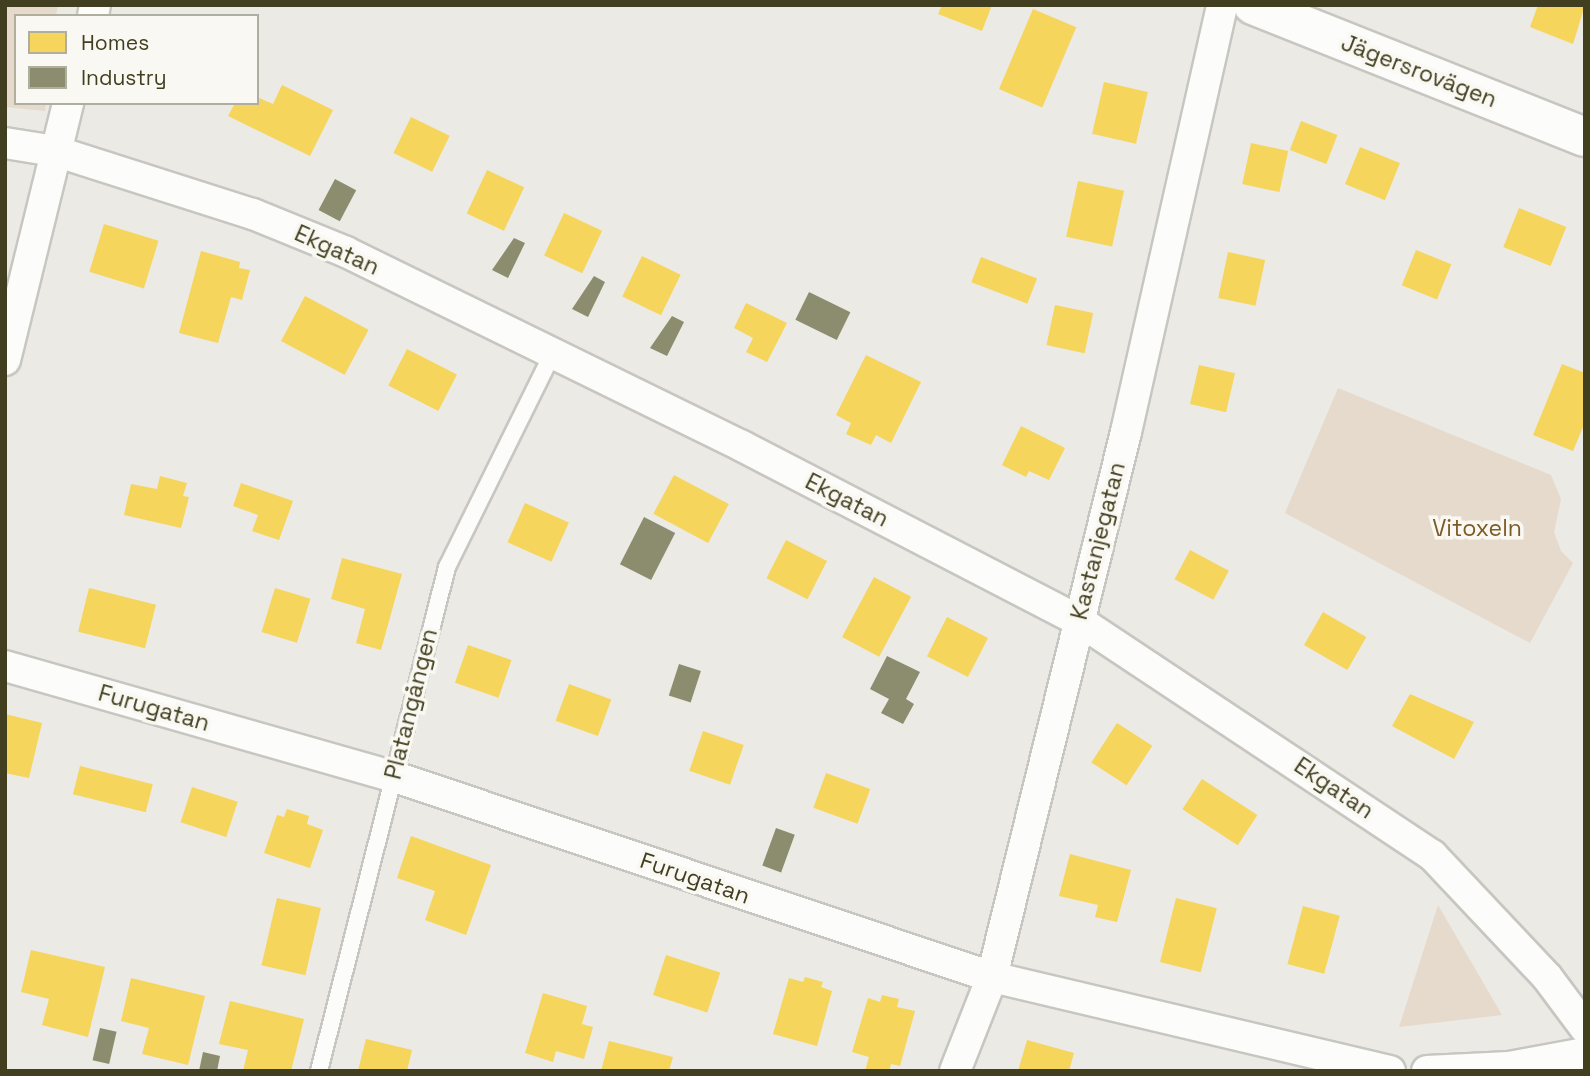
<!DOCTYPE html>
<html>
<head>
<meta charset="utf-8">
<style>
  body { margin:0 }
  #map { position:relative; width:1590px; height:1076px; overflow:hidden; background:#ebeae4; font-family:"Space Grotesk",sans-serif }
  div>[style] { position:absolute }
  .green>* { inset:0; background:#e6dacc }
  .homes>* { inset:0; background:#f6d55c; transform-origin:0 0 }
  .industry>* { inset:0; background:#8c8c6e; transform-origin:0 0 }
  .roads { filter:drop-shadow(2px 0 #c7c6c0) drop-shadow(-2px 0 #c7c6c0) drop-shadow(0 2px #c7c6c0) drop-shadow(0 -2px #c7c6c0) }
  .service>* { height:16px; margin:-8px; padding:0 8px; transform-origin:8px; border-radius:8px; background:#fcfcfb }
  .minor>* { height:30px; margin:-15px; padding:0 15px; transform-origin:15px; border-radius:15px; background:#fcfcfb }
  .tertiary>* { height:38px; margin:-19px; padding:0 19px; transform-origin:19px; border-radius:19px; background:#fcfcfb }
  span { translate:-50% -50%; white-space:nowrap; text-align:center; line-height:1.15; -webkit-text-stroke:7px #faf8f2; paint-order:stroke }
  .street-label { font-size:23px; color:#413f1f }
  .park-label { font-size:23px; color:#7c5b25 }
  .frame { position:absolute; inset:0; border:7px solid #413f1f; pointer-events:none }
  .legend { position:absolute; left:14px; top:14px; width:245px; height:91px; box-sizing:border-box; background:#faf8f2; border:2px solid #b0ae9e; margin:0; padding:9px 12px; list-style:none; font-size:21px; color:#413f1f }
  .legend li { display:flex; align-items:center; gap:14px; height:35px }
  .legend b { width:35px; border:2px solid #b0ae9e }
</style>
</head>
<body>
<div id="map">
  <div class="green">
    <i style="clip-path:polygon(5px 5px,58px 5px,56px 16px,16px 16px,16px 103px,46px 103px,45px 111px,5px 107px)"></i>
    <i style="clip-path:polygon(1338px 388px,1551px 475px,1561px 499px,1554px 532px,1561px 551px,1573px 563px,1530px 643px,1285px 513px)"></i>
    <i style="clip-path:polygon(1438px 905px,1502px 1015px,1399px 1027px)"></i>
  </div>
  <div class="homes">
    <i style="clip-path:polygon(942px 5px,992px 5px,982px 31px,938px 14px)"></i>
    <i style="clip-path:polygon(1538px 5px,1585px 5px,1573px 44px,1530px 27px)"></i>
    <i style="left:1033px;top:9px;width:47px;height:87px;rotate:23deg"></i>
    <i style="left:1104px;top:82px;width:45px;height:53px;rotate:13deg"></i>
    <i style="clip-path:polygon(282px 85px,333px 110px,310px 156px,228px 116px,235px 103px,257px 103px,257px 97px,273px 104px)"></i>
    <i style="left:411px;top:117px;width:43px;height:40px;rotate:26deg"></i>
    <i style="left:1301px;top:121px;width:39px;height:31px;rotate:21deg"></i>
    <i style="left:1251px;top:143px;width:38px;height:42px;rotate:12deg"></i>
    <i style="left:1360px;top:147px;width:43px;height:40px;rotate:22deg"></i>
    <i style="left:487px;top:170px;width:41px;height:48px;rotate:25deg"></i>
    <i style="left:1078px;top:181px;width:47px;height:57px;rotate:12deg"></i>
    <i style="left:1519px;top:208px;width:51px;height:42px;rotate:22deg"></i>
    <i style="left:564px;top:213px;width:42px;height:47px;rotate:25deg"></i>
    <i style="left:104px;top:224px;width:57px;height:50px;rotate:17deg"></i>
    <i style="left:1416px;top:250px;width:38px;height:38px;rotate:22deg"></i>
    <i style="clip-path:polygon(201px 251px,240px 262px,239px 268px,250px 270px,242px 300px,231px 297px,218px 343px,179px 333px)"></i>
    <i style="left:1228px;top:252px;width:38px;height:47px;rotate:12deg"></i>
    <i style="left:642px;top:256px;width:43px;height:45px;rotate:26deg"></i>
    <i style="left:981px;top:257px;width:60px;height:27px;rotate:21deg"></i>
    <i style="left:305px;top:296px;width:72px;height:51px;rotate:28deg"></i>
    <i style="clip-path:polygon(746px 303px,787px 323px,767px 362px,746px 352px,753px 338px,734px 328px)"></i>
    <i style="left:1055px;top:305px;width:39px;height:41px;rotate:12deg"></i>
    <i style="left:407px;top:349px;width:56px;height:41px;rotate:27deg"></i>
    <i style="clip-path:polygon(866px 355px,921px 382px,891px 443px,876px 435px,871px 445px,846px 434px,851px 423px,836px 415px)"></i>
    <i style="clip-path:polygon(1562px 364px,1585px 373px,1585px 422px,1573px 451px,1533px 435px)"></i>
    <i style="left:1199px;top:365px;width:37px;height:40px;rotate:13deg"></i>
    <i style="clip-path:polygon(1021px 426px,1065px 448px,1049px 480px,1029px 471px,1026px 477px,1002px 465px)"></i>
    <i style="left:674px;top:475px;width:62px;height:44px;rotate:28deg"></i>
    <i style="clip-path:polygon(160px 476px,187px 483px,183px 496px,189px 497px,181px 528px,124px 515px,131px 484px,157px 489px)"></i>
    <i style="clip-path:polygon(241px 483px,293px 501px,279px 540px,252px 531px,258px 515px,233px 506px)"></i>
    <i style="left:525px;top:503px;width:48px;height:43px;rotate:24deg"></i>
    <i style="left:786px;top:540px;width:46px;height:43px;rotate:27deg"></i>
    <i style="left:1190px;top:550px;width:44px;height:33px;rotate:28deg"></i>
    <i style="clip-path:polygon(342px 558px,402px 574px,381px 650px,356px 643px,365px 609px,331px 599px)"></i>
    <i style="left:874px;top:577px;width:42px;height:68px;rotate:28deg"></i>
    <i style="left:89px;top:588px;width:69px;height:45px;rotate:14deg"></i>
    <i style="left:275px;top:588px;width:37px;height:46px;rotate:17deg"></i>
    <i style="left:1323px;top:612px;width:50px;height:38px;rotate:30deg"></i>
    <i style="left:947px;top:617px;width:46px;height:44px;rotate:27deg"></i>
    <i style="left:468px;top:645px;width:46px;height:40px;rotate:19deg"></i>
    <i style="left:569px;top:684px;width:45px;height:39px;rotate:20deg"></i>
    <i style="clip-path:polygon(1410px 694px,1474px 722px,1454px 759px,1392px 726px)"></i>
    <i style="clip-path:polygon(5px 714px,42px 723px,29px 778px,5px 773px)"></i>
    <i style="left:1117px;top:723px;width:42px;height:47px;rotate:33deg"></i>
    <i style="left:703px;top:731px;width:43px;height:42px;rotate:19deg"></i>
    <i style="left:80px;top:766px;width:75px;height:29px;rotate:14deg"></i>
    <i style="left:826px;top:773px;width:47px;height:37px;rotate:20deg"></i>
    <i style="left:1202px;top:779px;width:66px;height:36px;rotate:33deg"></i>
    <i style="left:192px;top:787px;width:48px;height:37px;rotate:18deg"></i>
    <i style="clip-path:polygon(287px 809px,309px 816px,307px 824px,323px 830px,310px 868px,264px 853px,277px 815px,284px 817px)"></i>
    <i style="clip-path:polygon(411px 836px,491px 865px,466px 935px,425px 920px,435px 891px,397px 878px)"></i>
    <i style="clip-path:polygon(1070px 854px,1131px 870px,1117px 922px,1095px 917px,1098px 905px,1059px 896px)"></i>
    <i style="left:277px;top:898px;width:45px;height:69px;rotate:13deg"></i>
    <i style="left:1176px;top:898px;width:42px;height:66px;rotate:14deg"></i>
    <i style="left:1303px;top:906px;width:38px;height:60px;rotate:15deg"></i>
    <i style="clip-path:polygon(31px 950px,105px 967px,88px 1037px,42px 1025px,49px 999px,21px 992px)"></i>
    <i style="left:666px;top:955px;width:57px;height:42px;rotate:18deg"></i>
    <i style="clip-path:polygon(805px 977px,823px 982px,821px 987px,832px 991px,817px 1046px,773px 1034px,789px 978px,803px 982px)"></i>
    <i style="clip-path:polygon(131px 978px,205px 996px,188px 1065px,142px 1054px,149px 1028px,121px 1021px)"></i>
    <i style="clip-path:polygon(543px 993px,587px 1006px,582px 1024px,593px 1027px,584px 1059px,556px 1051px,553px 1062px,525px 1053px)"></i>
    <i style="clip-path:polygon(882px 995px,899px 999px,897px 1007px,915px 1011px,900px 1066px,891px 1064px,889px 1071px,865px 1071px,869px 1057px,852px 1052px,868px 998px,880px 1002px)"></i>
    <i style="clip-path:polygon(230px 1001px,304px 1019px,291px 1071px,243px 1071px,248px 1050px,219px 1044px)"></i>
    <i style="clip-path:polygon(366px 1039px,412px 1050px,407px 1071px,358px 1071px)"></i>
    <i style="clip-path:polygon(1027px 1040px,1074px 1053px,1069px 1071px,1018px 1071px)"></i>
    <i style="clip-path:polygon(609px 1041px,673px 1057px,669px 1071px,601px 1071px)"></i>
  </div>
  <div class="industry">
    <i style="left:335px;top:179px;width:24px;height:35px;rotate:28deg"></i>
    <i style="clip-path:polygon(514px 238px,525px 243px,508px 278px,492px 270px)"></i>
    <i style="clip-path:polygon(594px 276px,605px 282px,588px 317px,572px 309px)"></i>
    <i style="left:809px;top:292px;width:46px;height:31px;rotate:26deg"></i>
    <i style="clip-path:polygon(672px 316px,684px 322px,667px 356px,650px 348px)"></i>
    <i style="left:644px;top:517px;width:35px;height:53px;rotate:27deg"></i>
    <i style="clip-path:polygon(887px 656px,920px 672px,906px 699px,914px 704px,903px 724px,881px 713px,889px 699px,870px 689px)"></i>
    <i style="left:679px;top:664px;width:23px;height:33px;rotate:18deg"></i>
    <i style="left:776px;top:828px;width:20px;height:40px;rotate:20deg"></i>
    <i style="left:100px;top:1028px;width:17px;height:33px;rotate:13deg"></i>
    <i style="clip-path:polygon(203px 1052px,220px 1056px,217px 1071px,199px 1071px)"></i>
  </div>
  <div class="roads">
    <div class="service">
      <i style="left:319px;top:1071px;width:520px;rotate:-75.75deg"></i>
      <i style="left:447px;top:567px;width:237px;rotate:-63.7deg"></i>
    </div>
    <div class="minor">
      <i style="left:93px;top:16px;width:11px;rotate:-80deg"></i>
      <i style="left:5px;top:143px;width:51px;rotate:9.1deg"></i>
      <i style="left:55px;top:151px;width:208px;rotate:17.7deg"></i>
      <i style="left:253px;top:214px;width:100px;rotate:22.2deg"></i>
      <i style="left:346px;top:252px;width:441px;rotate:26.1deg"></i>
      <i style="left:742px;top:446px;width:378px;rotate:27.4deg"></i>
      <i style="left:1078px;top:620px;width:425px;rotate:33.6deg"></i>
      <i style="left:1432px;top:855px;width:168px;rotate:46.7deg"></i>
      <i style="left:1547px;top:977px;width:64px;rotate:53.3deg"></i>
      <i style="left:5px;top:360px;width:265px;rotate:-76.2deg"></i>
      <i style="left:5px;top:666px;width:402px;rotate:15.9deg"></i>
      <i style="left:392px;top:776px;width:633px;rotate:18.52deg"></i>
      <i style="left:992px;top:977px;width:409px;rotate:13.3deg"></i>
      <i style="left:955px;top:1071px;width:101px;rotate:-68.5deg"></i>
      <i style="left:992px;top:977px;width:561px;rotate:-76.19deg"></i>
      <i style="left:1126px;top:432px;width:438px;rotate:-77.3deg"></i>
      <i style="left:1427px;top:1071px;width:82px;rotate:-2.8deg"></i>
      <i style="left:1509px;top:1067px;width:77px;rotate:-10.4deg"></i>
    </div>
    <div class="tertiary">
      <i style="left:1253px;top:5px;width:357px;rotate:21.7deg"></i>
    </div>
  </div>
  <div class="street-label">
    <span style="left:1419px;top:71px;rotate:21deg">Jägersrovägen</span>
    <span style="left:337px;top:250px;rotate:24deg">Ekgatan</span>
    <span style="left:847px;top:500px;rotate:27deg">Ekgatan</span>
    <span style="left:1098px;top:541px;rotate:-76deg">Kastanjegatan</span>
    <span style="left:411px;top:704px;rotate:-76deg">Platangången</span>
    <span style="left:154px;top:708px;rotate:16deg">Furugatan</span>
    <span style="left:1334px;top:788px;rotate:34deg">Ekgatan</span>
    <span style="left:695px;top:878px;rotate:19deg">Furugatan</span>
  </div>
  <div class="park-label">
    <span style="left:1477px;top:528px">Vitoxeln</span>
  </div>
  <div class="frame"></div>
  <ul class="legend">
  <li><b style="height:19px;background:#f6d55c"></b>Homes</li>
  <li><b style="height:19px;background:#8c8c6e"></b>Industry</li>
  </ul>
</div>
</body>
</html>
